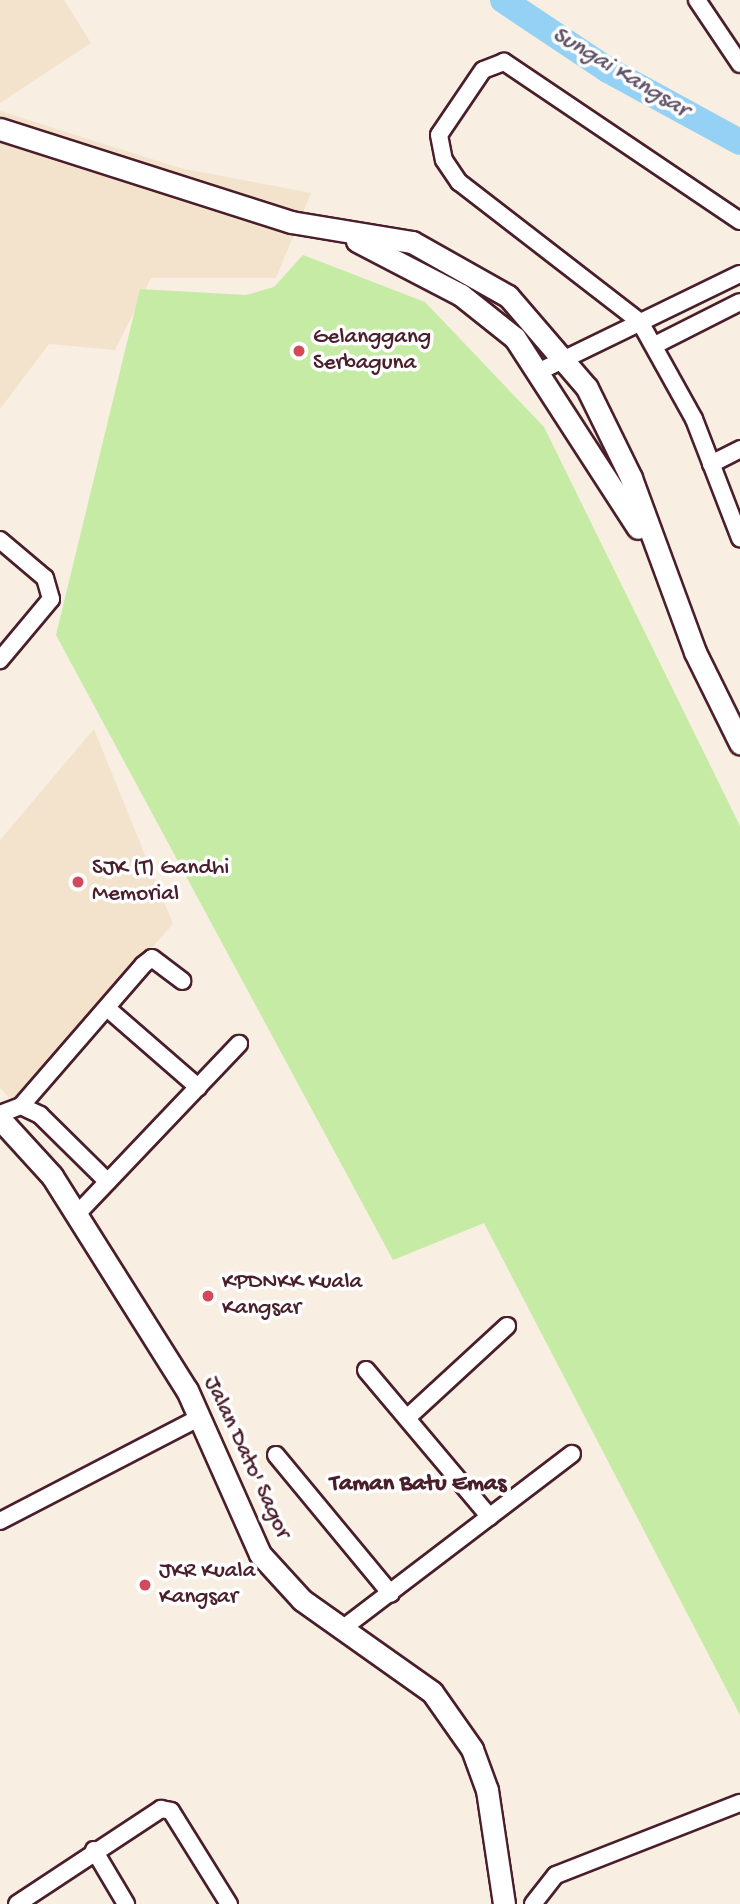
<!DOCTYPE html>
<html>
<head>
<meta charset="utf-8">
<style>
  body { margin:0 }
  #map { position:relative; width:740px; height:1904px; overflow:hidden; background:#f8eee1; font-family:"Gochi Hand",sans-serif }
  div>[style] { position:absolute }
  .built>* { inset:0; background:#f4e3cc }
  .green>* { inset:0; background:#c5eba5 }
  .river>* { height:26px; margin:-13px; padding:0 13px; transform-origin:13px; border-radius:13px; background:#94d1f5 }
  .roads { filter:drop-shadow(2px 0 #4a1f2b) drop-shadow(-2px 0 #4a1f2b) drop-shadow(0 2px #4a1f2b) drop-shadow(0 -2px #4a1f2b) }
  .minor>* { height:16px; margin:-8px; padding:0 8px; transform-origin:8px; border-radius:8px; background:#fff }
  .major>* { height:21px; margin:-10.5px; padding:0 10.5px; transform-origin:10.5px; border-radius:10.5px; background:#fff }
  .dots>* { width:19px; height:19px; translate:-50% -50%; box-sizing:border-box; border:4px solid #fff; border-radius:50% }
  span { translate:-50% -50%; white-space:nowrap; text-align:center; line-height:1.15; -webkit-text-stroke:7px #fff; paint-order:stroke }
  .poi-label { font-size:23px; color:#4a1f2b }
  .left { translate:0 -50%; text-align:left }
  .street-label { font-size:23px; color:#4a1f2b }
  .water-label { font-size:24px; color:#605468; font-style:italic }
  .neighbourhood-label { font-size:24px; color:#4a1f2b; font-weight:700 }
</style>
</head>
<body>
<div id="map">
  <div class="built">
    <i style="clip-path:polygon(0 0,64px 0,91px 43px,0 103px)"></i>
    <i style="clip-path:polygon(0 111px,180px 168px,311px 193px,276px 278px,151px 278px,115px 350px,49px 344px,0 409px)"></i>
    <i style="clip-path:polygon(94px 729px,173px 924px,13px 1102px,0 1088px,0 840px)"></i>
  </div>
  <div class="green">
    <i style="clip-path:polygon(303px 255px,425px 302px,544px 427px,740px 826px,740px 1715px,484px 1223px,393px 1260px,56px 635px,140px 289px,246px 295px,274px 287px)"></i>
  </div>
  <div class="river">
    <i style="left:503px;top:0;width:126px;rotate:33.7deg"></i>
    <i style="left:608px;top:70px;width:150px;rotate:28.6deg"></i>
  </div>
  <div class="roads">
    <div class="minor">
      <i style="left:697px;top:0;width:77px;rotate:56.1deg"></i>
      <i style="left:740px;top:221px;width:285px;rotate:-146deg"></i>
      <i style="left:504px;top:62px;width:22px;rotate:159deg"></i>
      <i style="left:483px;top:70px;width:78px;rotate:124.1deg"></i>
      <i style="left:439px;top:135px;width:25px;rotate:79deg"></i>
      <i style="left:444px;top:160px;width:27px;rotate:56deg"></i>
      <i style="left:459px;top:182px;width:229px;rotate:37.7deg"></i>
      <i style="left:640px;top:322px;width:111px;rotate:60.9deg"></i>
      <i style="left:694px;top:419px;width:128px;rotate:68.9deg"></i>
      <i style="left:655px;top:345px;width:95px;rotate:-26.8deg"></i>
      <i style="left:540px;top:371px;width:222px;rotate:-25.9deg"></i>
      <i style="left:711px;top:464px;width:33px;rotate:-27deg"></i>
      <i style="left:0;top:540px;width:59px;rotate:40.2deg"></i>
      <i style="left:45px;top:578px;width:22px;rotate:74deg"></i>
      <i style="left:51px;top:599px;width:80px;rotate:129.9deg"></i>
      <i style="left:107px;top:1008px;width:121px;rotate:41deg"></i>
      <i style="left:21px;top:1106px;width:186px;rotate:-49.1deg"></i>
      <i style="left:143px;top:965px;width:11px;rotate:-38deg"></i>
      <i style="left:152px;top:958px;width:38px;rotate:37deg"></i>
      <i style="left:0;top:1114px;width:22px;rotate:-21deg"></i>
      <i style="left:21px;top:1106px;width:21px;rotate:25deg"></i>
      <i style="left:40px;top:1115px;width:95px;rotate:44.6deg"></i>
      <i style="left:77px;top:1214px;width:235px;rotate:-46.4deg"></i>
      <i style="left:366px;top:1370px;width:192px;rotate:49.9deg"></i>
      <i style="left:407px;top:1418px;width:136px;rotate:-42.6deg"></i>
      <i style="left:276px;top:1455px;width:180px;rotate:50.4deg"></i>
      <i style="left:0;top:1521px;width:224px;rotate:-27.4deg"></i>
      <i style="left:342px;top:1629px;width:289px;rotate:-37.3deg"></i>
      <i style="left:94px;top:1850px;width:63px;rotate:59.3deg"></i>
      <i style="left:17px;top:1904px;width:173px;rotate:-33.4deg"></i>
      <i style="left:161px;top:1809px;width:10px;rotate:11deg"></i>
      <i style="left:171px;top:1811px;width:110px;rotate:58.1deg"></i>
      <i style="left:533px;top:1904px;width:37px;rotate:-52deg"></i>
      <i style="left:556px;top:1875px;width:198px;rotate:-21.4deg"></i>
    </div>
    <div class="major">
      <i style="left:0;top:129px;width:305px;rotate:17.7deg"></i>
      <i style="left:291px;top:222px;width:123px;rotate:9.4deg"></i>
      <i style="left:412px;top:242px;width:110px;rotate:29.4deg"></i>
      <i style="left:508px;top:296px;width:121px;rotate:49.3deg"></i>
      <i style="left:587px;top:388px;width:100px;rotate:63.9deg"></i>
      <i style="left:631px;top:478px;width:185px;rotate:69.8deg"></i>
      <i style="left:695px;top:652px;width:102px;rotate:63.7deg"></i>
      <i style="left:357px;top:241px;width:117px;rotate:27.4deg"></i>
      <i style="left:461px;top:295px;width:69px;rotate:38.5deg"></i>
      <i style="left:515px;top:338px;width:226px;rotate:57.1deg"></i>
      <i style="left:0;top:1119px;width:77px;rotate:47.6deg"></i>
      <i style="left:52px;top:1176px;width:253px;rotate:57.8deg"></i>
      <i style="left:187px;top:1390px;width:180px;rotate:66deg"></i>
      <i style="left:260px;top:1554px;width:62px;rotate:47.6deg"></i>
      <i style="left:302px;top:1600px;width:159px;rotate:35.3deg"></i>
      <i style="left:432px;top:1692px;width:70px;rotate:54.9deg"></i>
      <i style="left:472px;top:1749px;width:44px;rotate:69.9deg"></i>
      <i style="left:487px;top:1790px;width:115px;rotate:81.5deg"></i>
    </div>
  </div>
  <div class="dots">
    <i style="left:299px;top:351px;background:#d1495b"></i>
    <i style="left:78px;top:882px;background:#d1495b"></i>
    <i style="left:208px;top:1296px;background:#d1495b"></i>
    <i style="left:145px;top:1585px;background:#d1495b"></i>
  </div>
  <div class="poi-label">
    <span class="left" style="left:313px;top:351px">Gelanggang<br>Serbaguna</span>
    <span class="left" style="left:92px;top:882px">SJK (T) Gandhi<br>Memorial</span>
    <span class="left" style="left:222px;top:1296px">KPDNKK Kuala<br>Kangsar</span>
    <span class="left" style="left:159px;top:1585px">JKR Kuala<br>Kangsar</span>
  </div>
  <div class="street-label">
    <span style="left:246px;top:1458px;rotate:65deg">Jalan Dato' Sagor</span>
  </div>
  <div class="water-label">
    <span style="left:620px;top:73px;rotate:31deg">Sungai Kangsar</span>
  </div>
  <div class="neighbourhood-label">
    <span style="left:418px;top:1485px">Taman Batu Emas</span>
  </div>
</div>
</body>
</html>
